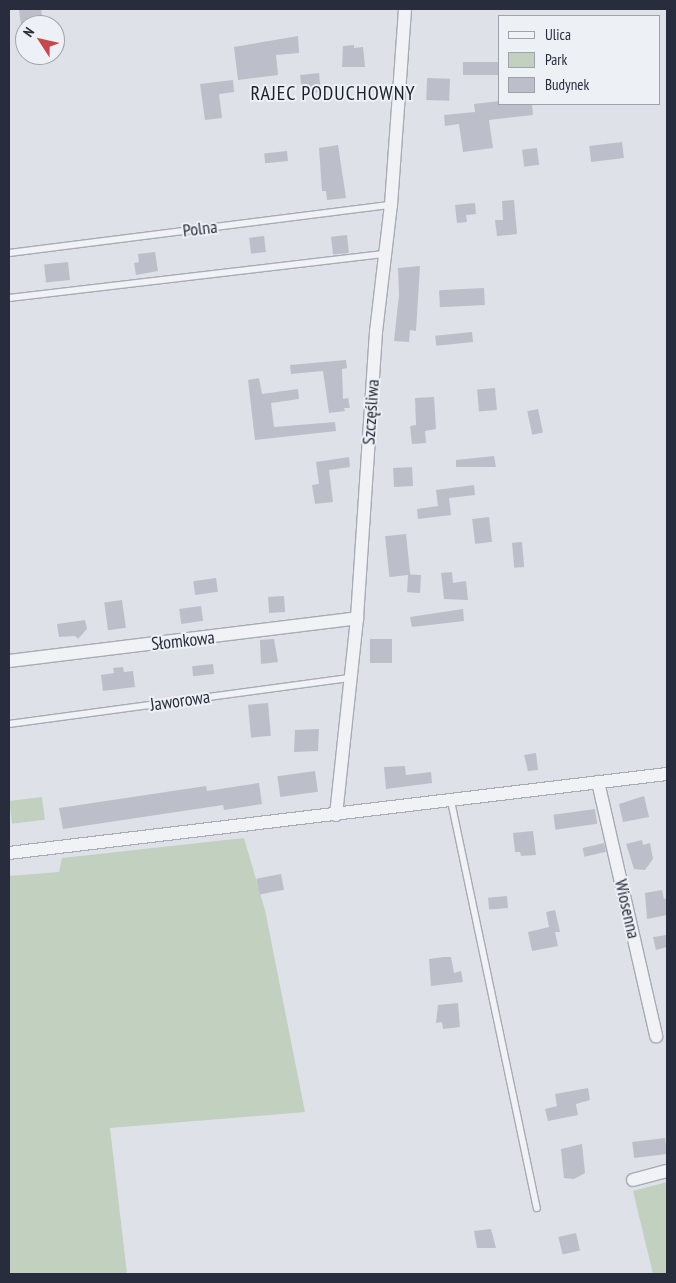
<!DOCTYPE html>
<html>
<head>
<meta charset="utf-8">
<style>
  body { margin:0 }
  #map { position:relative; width:676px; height:1283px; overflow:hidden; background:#dee1e7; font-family:"PT Sans Narrow",sans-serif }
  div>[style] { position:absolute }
  .green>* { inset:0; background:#c2d0c0; transform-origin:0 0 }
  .building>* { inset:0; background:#bcbfc9; transform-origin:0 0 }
  .roads { filter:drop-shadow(1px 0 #a7abb4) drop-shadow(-1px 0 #a7abb4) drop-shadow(0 1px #a7abb4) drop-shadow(0 -1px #a7abb4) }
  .service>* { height:6px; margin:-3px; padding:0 3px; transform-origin:3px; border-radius:3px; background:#f1f2f5 }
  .minor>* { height:12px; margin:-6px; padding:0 6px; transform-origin:6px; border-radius:6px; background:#f1f2f5 }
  span { translate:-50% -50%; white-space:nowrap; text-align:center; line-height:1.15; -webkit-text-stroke:4px #edf0f5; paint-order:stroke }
  .street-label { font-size:18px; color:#282d3d }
  .quarter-label { font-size:20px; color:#1a1f2e; letter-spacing:1px }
  .frame { position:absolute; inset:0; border:10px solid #282d3d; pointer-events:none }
  .legend { position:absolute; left:498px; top:15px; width:162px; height:90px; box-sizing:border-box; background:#edf0f5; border:1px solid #9ea2ab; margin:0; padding:6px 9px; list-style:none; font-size:15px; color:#282d3d }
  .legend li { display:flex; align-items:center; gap:10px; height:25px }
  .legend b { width:25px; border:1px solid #9ea2ab }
  .north { position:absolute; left:15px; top:15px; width:50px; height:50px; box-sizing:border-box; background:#edf0f5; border:1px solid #9ea2ab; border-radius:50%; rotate:305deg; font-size:14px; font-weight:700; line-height:20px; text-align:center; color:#282d3d }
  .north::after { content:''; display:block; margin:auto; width:18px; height:22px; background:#c7484c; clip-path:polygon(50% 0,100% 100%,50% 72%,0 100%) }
</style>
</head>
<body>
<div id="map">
  <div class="green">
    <i style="left:42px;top:797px;width:23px;height:33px;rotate:83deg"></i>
    <i style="clip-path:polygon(244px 838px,265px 910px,305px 1112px,110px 1128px,127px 1274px,9px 1274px,9px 876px,59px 872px,62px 858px)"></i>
    <i style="clip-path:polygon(667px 1182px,667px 1274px,653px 1274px,633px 1191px)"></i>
  </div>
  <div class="building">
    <i style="clip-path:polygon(19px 9px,41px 9px,43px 23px,21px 25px)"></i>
    <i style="clip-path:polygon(298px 36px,299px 53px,276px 55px,278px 75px,238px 80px,234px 47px)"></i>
    <i style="clip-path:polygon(354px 45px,354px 48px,363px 47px,365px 67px,342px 67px,343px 46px)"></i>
    <i style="left:500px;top:62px;width:13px;height:37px;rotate:90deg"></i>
    <i style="left:319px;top:73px;width:19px;height:19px;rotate:84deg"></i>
    <i style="left:427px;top:78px;width:23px;height:22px;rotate:2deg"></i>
    <i style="clip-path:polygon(233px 80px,234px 92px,219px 94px,222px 118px,205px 120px,200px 84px)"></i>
    <i style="clip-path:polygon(500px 101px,500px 104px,532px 104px,533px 115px,489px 120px,493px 148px,463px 152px,459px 124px,445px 126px,444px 115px,475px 112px,474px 104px)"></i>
    <i style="left:622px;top:142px;width:16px;height:33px;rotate:83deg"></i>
    <i style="clip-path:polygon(338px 145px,346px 198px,327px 200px,326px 191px,322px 191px,319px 148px)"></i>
    <i style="left:537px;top:148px;width:17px;height:15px;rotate:83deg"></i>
    <i style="left:287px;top:151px;width:10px;height:23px;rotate:84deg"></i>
    <i style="clip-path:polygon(514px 200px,517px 234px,497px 236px,495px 220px,503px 220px,502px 201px)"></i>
    <i style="clip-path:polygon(475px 203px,476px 214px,466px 215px,467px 222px,457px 223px,455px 205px)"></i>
    <i style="left:347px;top:235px;width:18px;height:16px;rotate:84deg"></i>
    <i style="left:264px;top:236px;width:16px;height:15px;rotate:83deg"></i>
    <i style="clip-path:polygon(155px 252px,158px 271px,136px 275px,134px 263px,139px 262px,138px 254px)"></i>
    <i style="left:68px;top:262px;width:18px;height:24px;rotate:84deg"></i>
    <i style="clip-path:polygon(420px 266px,416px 331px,410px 330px,409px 342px,394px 341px,399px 295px,398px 268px)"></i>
    <i style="left:484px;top:288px;width:17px;height:45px;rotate:87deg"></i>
    <i style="left:472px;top:332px;width:10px;height:37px;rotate:84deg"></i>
    <i style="clip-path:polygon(346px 360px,347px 368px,342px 369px,343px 399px,348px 398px,350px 408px,344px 408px,345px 411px,329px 413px,323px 371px,291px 374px,290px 365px)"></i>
    <i style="clip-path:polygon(259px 378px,262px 394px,298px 389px,299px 399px,271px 403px,274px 427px,335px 422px,336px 431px,255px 440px,248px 380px)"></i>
    <i style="left:495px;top:388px;width:22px;height:18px;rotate:85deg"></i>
    <i style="clip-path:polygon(434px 397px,436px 429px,425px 431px,426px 443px,412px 444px,410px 426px,416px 425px,415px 398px)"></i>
    <i style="left:538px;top:409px;width:24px;height:11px;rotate:78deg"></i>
    <i style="clip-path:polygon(494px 456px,496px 467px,456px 467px,456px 460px)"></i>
    <i style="clip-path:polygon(349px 457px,350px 467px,329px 470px,333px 502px,315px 504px,312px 485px,319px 484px,316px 462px)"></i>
    <i style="left:412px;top:467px;width:19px;height:19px;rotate:87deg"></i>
    <i style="clip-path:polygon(474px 485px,475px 495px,449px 498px,451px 515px,418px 519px,417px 509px,438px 506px,436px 490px)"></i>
    <i style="left:489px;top:517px;width:25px;height:17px;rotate:83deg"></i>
    <i style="left:406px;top:534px;width:41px;height:21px;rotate:84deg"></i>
    <i style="left:522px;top:542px;width:25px;height:10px;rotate:85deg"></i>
    <i style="clip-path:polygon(452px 572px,453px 583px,466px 581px,468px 600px,444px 599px,441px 573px)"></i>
    <i style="left:421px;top:575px;width:18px;height:13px;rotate:93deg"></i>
    <i style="left:216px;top:578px;width:14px;height:23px;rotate:82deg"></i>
    <i style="left:284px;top:596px;width:16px;height:16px;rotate:86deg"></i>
    <i style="left:122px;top:600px;width:28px;height:18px;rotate:82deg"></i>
    <i style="left:201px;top:606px;width:15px;height:22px;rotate:82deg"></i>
    <i style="clip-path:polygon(463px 609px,464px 621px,412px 627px,410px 617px)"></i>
    <i style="clip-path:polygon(85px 620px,87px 629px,78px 639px,75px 636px,59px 637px,57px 624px)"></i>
    <i style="clip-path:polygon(274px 639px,278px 662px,261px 664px,260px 640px)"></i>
    <i style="left:370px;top:639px;width:22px;height:24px"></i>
    <i style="left:213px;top:664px;width:10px;height:21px;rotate:84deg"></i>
    <i style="clip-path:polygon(123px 667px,124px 672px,133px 671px,135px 687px,103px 691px,101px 675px,114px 673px,113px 668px)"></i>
    <i style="left:268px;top:703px;width:33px;height:20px;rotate:85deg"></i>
    <i style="clip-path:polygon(319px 729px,318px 751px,294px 752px,295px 730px)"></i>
    <i style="clip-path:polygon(536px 753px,538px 770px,528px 771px,524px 755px)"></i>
    <i style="clip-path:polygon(405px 766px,406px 775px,431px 772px,432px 783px,386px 789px,384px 767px)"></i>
    <i style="left:315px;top:771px;width:21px;height:38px;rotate:82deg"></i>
    <i style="clip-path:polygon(259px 783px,262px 804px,224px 810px,223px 805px,63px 829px,59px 808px,206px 786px,207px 791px)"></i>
    <i style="clip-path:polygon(644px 796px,649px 817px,623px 822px,619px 804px)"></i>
    <i style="left:595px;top:809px;width:15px;height:42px;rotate:82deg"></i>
    <i style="clip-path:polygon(533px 831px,536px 855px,521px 856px,520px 852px,515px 852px,513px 833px)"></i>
    <i style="clip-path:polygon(642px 840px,643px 845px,650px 843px,653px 859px,645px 870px,634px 869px,626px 844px)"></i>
    <i style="left:604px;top:843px;width:9px;height:22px;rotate:77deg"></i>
    <i style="left:281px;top:874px;width:16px;height:25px;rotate:79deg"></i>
    <i style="clip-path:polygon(662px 890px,664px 899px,667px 898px,667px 915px,647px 919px,645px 893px)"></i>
    <i style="left:507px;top:896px;width:12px;height:19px;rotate:85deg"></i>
    <i style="clip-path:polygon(555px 910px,560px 932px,555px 932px,558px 946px,532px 951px,528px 932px,549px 927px,546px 912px)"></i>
    <i style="clip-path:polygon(667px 935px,667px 947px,656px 950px,653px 937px)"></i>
    <i style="clip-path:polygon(444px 957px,451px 957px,454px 973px,461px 971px,463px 982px,431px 986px,429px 959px)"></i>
    <i style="clip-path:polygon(458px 1003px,460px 1027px,443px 1029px,442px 1022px,436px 1023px,438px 1005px)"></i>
    <i style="clip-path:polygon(588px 1088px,590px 1100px,576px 1104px,578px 1115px,548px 1121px,545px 1109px,557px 1106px,555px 1094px)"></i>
    <i style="left:665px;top:1138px;width:16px;height:33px;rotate:83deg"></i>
    <i style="clip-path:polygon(582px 1144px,585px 1173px,574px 1179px,564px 1178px,561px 1149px)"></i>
    <i style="clip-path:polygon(491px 1229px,496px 1248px,477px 1248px,474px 1231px)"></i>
    <i style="left:576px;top:1233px;width:18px;height:18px;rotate:77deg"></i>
  </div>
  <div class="roads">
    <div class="service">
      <i style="left:9px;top:253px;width:385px;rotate:-7.2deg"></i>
      <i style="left:9px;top:298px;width:377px;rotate:-6.7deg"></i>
      <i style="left:9px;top:724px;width:345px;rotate:-7.7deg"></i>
      <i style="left:451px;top:801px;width:416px;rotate:78.1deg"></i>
    </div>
    <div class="minor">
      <i style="left:9px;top:661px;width:351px;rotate:-7deg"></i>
      <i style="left:598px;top:782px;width:261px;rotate:77.1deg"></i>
      <i style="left:336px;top:815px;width:198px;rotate:-83.9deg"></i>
      <i style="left:357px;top:618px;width:287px;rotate:-86.2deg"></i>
      <i style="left:376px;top:332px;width:128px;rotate:-83.3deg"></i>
      <i style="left:391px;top:205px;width:196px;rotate:-85.9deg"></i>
      <i style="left:9px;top:853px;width:663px;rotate:-6.85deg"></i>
      <i style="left:633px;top:1180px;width:35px;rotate:-15deg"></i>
    </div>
  </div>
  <div class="street-label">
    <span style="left:200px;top:229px;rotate:-7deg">Polna</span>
    <span style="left:371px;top:412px;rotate:-86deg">Szczęśliwa</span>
    <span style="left:183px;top:641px;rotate:-6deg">Słomkowa</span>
    <span style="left:180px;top:701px;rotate:-8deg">Jaworowa</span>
    <span style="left:627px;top:909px;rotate:77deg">Wiosenna</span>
  </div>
  <div class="quarter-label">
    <span style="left:333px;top:93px">RAJEC PODUCHOWNY</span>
  </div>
  <div class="frame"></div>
  <ul class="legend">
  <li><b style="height:6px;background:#f1f2f5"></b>Ulica</li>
  <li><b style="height:14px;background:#c2d0c0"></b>Park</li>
  <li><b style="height:14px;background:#bcbfc9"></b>Budynek</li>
  </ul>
  <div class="north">N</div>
</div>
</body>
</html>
